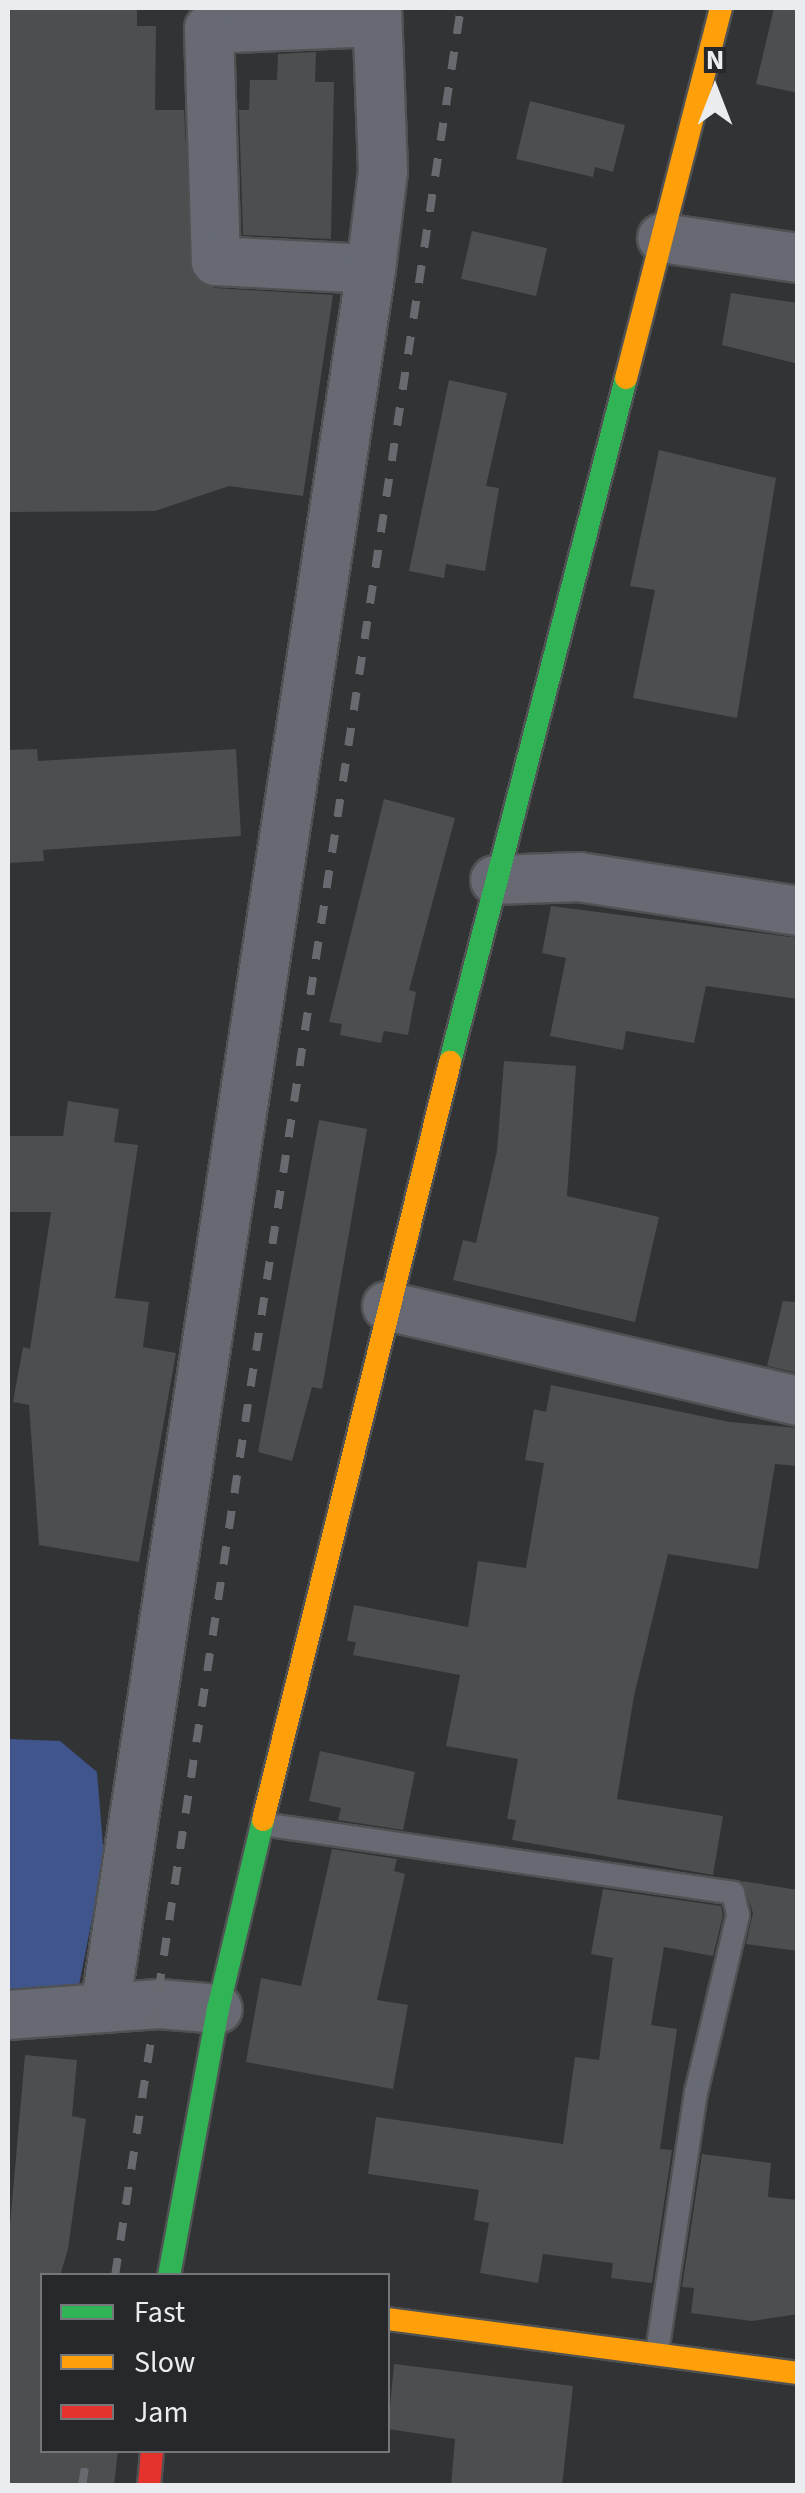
<!DOCTYPE html>
<html>
<head>
<meta charset="utf-8">
<style>
  body { margin:0 }
  #map { position:relative; width:805px; height:2493px; overflow:hidden; background:#313335; font-family:"Source Sans 3",sans-serif }
  div>[style] { position:absolute }
  .forest>* { inset:0; background:#41558d }
  .building>* { inset:0; background:#4c4e50; transform-origin:0 0 }
  .roads { filter:drop-shadow(2px 0 #505152) drop-shadow(-2px 0 #505152) drop-shadow(0 2px #505152) drop-shadow(0 -2px #505152) }
  .lane>* { height:22px; margin:-11px; padding:0 11px; transform-origin:11px; border-radius:11px; background:#676a73 }
  .street>* { height:48px; margin:-24px; padding:0 24px; transform-origin:24px; border-radius:24px; background:#676a73 }
  .fast>* { height:22px; margin:-11px; padding:0 11px; transform-origin:11px; border-radius:11px; background:#30b455 }
  .slow>* { height:22px; margin:-11px; padding:0 11px; transform-origin:11px; border-radius:11px; background:#ff9f0a }
  .jam>* { height:22px; margin:-11px; padding:0 11px; transform-origin:11px; border-radius:11px; background:#e5322d }
  .rail>* { height:8px; margin-top:-4px; transform-origin:0; background:repeating-linear-gradient(90deg,#686a6f 0 18px,transparent 0 36px) }
  span { translate:-50% -50%; white-space:nowrap; text-align:center; line-height:1.15; -webkit-text-stroke:8px #26282c; paint-order:stroke }
  .frame { position:absolute; inset:0; border:10px solid #ebecef; pointer-events:none }
  .legend { position:absolute; left:40px; top:2273px; width:350px; height:180px; box-sizing:border-box; background:#26282c; border:2px solid #75767a; margin:0; padding:12px 18px; list-style:none; font-size:30px; color:#ebecef }
  .legend li { display:flex; align-items:center; gap:20px; height:50px }
  .legend b { width:50px; border:2px solid #75767a }
  .north { position:absolute; left:665px; top:40px; width:100px; height:100px; -webkit-text-stroke:8px #26282c; paint-order:stroke; rotate:0deg; font-size:28px; font-weight:700; line-height:40px; text-align:center; color:#ebecef }
  .north::after { content:''; display:block; margin:auto; width:35px; height:45px; background:#ebecef; clip-path:polygon(50% 0,100% 100%,50% 72%,0 100%) }
</style>
</head>
<body>
<div id="map">
  <div class="forest">
    <i style="clip-path:polygon(8px 1739px,60px 1741px,97px 1772px,104px 1858px,79px 1985px,8px 1992px)"></i>
  </div>
  <div class="building">
    <i style="clip-path:polygon(8px 8px,137px 8px,137px 26px,156px 26px,155px 110px,184px 110px,193px 276px,215px 288px,333px 295px,303px 496px,229px 486px,155px 511px,8px 512px)"></i>
    <i style="clip-path:polygon(774px 8px,798px 8px,798px 93px,756px 84px)"></i>
    <i style="clip-path:polygon(316px 52px,315px 82px,334px 82px,331px 239px,243px 235px,239px 110px,249px 110px,250px 80px,277px 80px,278px 54px)"></i>
    <i style="clip-path:polygon(530px 101px,625px 125px,613px 172px,595px 167px,593px 177px,516px 159px)"></i>
    <i style="left:472px;top:231px;width:77px;height:49px;rotate:13deg"></i>
    <i style="clip-path:polygon(731px 293px,798px 303px,798px 364px,722px 345px)"></i>
    <i style="clip-path:polygon(449px 380px,507px 393px,486px 486px,499px 488px,485px 571px,446px 564px,444px 578px,409px 571px)"></i>
    <i style="clip-path:polygon(659px 450px,776px 478px,737px 718px,633px 698px,655px 590px,630px 586px)"></i>
    <i style="clip-path:polygon(37px 749px,38px 761px,236px 749px,241px 836px,43px 850px,44px 861px,8px 863px,8px 750px)"></i>
    <i style="clip-path:polygon(384px 799px,455px 818px,409px 990px,416px 992px,408px 1035px,384px 1031px,381px 1043px,340px 1035px,342px 1024px,329px 1022px)"></i>
    <i style="clip-path:polygon(551px 906px,798px 938px,798px 999px,706px 986px,694px 1043px,626px 1031px,623px 1050px,550px 1036px,566px 958px,542px 953px)"></i>
    <i style="clip-path:polygon(504px 1061px,576px 1066px,567px 1196px,659px 1217px,635px 1322px,453px 1280px,463px 1240px,476px 1243px,497px 1151px)"></i>
    <i style="clip-path:polygon(68px 1101px,119px 1109px,114px 1142px,138px 1145px,115px 1298px,149px 1302px,143px 1347px,176px 1353px,139px 1562px,39px 1545px,29px 1405px,13px 1402px,23px 1347px,30px 1349px,51px 1212px,8px 1212px,8px 1136px,63px 1136px)"></i>
    <i style="clip-path:polygon(319px 1120px,367px 1129px,322px 1389px,312px 1387px,292px 1461px,258px 1452px)"></i>
    <i style="clip-path:polygon(783px 1301px,798px 1302px,798px 1373px,767px 1366px)"></i>
    <i style="clip-path:polygon(551px 1385px,730px 1422px,798px 1428px,798px 1466px,775px 1464px,758px 1569px,668px 1554px,634px 1696px,617px 1799px,723px 1816px,713px 1875px,512px 1840px,516px 1820px,507px 1819px,518px 1759px,446px 1746px,460px 1675px,353px 1655px,356px 1642px,347px 1641px,354px 1605px,468px 1627px,478px 1561px,526px 1568px,544px 1463px,525px 1460px,534px 1409px,546px 1412px)"></i>
    <i style="clip-path:polygon(320px 1751px,415px 1772px,403px 1830px,338px 1820px,341px 1808px,309px 1801px)"></i>
    <i style="clip-path:polygon(332px 1849px,397px 1859px,394px 1871px,405px 1874px,377px 2000px,408px 2005px,393px 2089px,246px 2062px,261px 1978px,301px 1986px)"></i>
    <i style="clip-path:polygon(742px 1881px,798px 1890px,798px 1951px,746px 1944px,753px 1913px)"></i>
    <i style="clip-path:polygon(603px 1889px,721px 1906px,723px 1915px,713px 1956px,664px 1947px,651px 2025px,677px 2029px,660px 2149px,672px 2150px,652px 2283px,611px 2278px,613px 2263px,543px 2254px,538px 2283px,480px 2273px,489px 2223px,474px 2220px,479px 2190px,368px 2174px,376px 2117px,563px 2144px,575px 2057px,599px 2060px,613px 1958px,591px 1954px)"></i>
    <i style="clip-path:polygon(25px 2055px,77px 2060px,72px 2116px,86px 2119px,68px 2249px,60px 2276px,42px 2276px,42px 2450px,118px 2450px,114px 2486px,8px 2486px,8px 2248px)"></i>
    <i style="clip-path:polygon(702px 2154px,771px 2163px,768px 2197px,798px 2200px,798px 2314px,752px 2321px,691px 2313px,694px 2288px,682px 2287px)"></i>
    <i style="clip-path:polygon(394px 2364px,573px 2386px,562px 2486px,451px 2486px,455px 2439px,388px 2429px)"></i>
  </div>
  <div class="roads">
    <div class="lane">
      <i style="left:262px;top:1824px;width:476px;rotate:8.3deg"></i>
      <i style="left:733px;top:1893px;width:23px;rotate:77deg"></i>
      <i style="left:738px;top:1915px;width:182px;rotate:103.3deg"></i>
      <i style="left:696px;top:2092px;width:265px;rotate:98.5deg"></i>
    </div>
    <div class="street">
      <i style="left:376px;top:22px;width:167px;rotate:177.6deg"></i>
      <i style="left:209px;top:29px;width:232px;rotate:88.3deg"></i>
      <i style="left:216px;top:261px;width:155px;rotate:3deg"></i>
      <i style="left:371px;top:269px;width:99px;rotate:-83deg"></i>
      <i style="left:383px;top:171px;width:163px;rotate:-92.1deg"></i>
      <i style="left:662px;top:238px;width:137px;rotate:8.4deg"></i>
      <i style="left:495px;top:880px;width:84px;rotate:-2deg"></i>
      <i style="left:579px;top:877px;width:222px;rotate:8.8deg"></i>
      <i style="left:387px;top:1306px;width:422px;rotate:13deg"></i>
      <i style="left:105px;top:2008px;width:1759px;rotate:-81.3deg"></i>
      <i style="left:8px;top:2015px;width:151px;rotate:-4.2deg"></i>
      <i style="left:159px;top:2004px;width:59px;rotate:4.8deg"></i>
    </div>
    <div class="fast">
      <i style="left:450px;top:1062px;width:706px;rotate:-75.57deg"></i>
      <i style="left:169px;top:2276px;width:271px;rotate:-79.6deg"></i>
      <i style="left:218px;top:2009px;width:194px;rotate:-76.6deg"></i>
    </div>
    <div class="slow">
      <i style="left:626px;top:378px;width:382px;rotate:-75.6deg"></i>
      <i style="left:263px;top:1820px;width:781px;rotate:-76.14deg"></i>
      <i style="left:388px;top:2319px;width:414px;rotate:7.5deg"></i>
    </div>
    <div class="jam">
      <i style="left:149px;top:2486px;width:36px;rotate:-85deg"></i>
    </div>
  </div>
  <div class="rail">
    <i style="left:115px;top:2276px;width:2294px;rotate:-81.33deg"></i>
    <i style="left:82px;top:2486px;width:36px;rotate:-81deg"></i>
  </div>
  <div class="frame"></div>
  <ul class="legend">
  <li><b style="height:12px;background:#30b455"></b>Fast</li>
  <li><b style="height:12px;background:#ff9f0a"></b>Slow</li>
  <li><b style="height:12px;background:#e5322d"></b>Jam</li>
  </ul>
  <div class="north">N</div>
</div>
</body>
</html>
